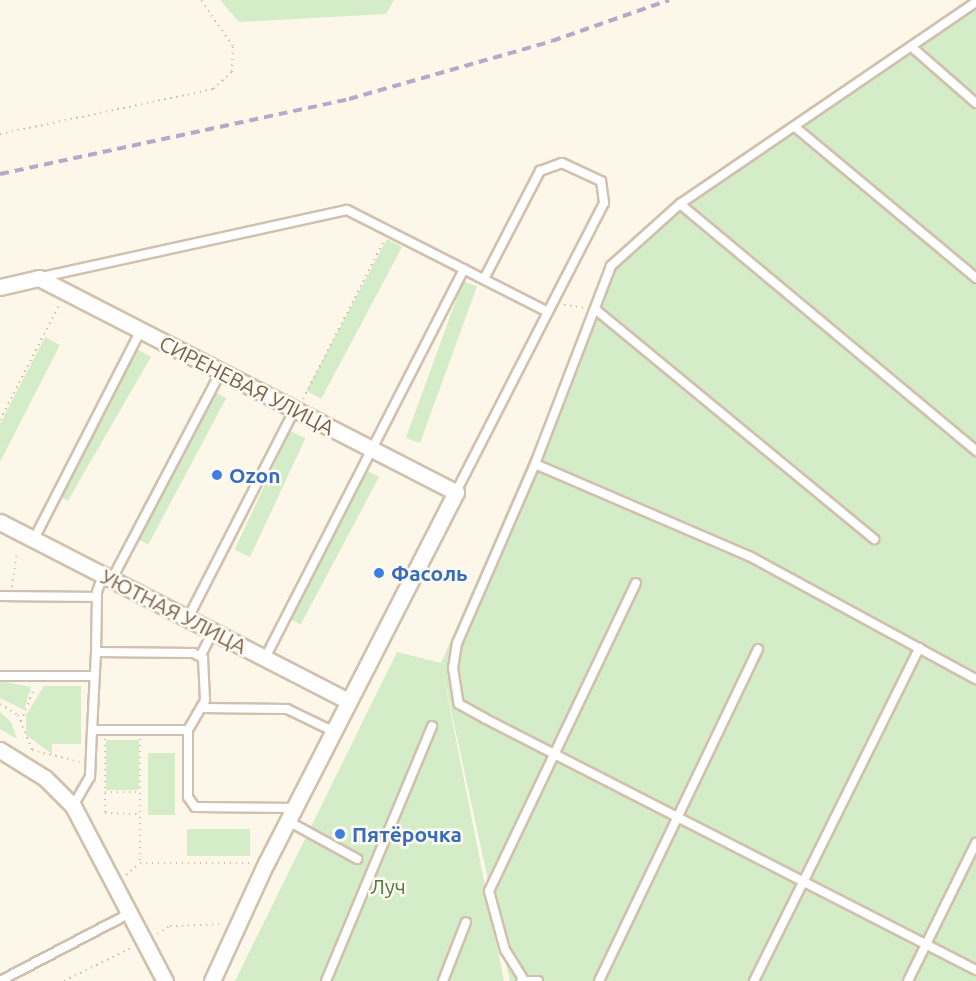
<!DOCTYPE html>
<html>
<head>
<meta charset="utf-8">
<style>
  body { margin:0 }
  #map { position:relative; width:976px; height:981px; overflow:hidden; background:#fdf7ea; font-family:Ubuntu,sans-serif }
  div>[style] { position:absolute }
  .green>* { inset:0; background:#d4ecc7; transform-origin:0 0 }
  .path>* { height:2px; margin-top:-1px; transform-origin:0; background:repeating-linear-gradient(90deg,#d9bca3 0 1.5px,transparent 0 6px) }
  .roads { filter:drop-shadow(2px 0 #d1c0ae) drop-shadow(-2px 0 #d1c0ae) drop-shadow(0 2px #d1c0ae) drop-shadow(0 -2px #d1c0ae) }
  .lane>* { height:8px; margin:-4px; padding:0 4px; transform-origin:4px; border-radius:4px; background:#fff }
  .street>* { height:15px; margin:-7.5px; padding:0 7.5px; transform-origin:7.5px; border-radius:7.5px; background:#fff }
  .rail>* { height:4px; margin-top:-2px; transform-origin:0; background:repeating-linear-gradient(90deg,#bba6c9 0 9px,transparent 0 15px) }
  .dots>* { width:16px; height:16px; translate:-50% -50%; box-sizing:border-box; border:3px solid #fffbf1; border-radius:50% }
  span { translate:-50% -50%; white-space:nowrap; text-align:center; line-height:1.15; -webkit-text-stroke:5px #fffbf1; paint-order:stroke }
  .street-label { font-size:21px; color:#7a5f4c }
  .shop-label { font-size:21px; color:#366cbe; font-weight:700 }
  .left { translate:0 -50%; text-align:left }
  .park-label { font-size:21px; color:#4d7a40 }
</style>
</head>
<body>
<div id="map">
  <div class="green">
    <i style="clip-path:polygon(220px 0,394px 0,386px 14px,239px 22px)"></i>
    <i style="clip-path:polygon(969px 0,976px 0,976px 981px,510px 981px,441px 664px,504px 981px,235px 981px,397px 652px,441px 663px,616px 259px)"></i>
    <i style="left:387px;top:239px;width:17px;height:172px;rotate:28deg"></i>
    <i style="left:463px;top:281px;width:15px;height:167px;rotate:20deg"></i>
    <i style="clip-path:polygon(45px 337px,60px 345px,0 462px,0 424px)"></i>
    <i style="left:137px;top:349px;width:16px;height:166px;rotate:30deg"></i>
    <i style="left:213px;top:391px;width:15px;height:166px;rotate:28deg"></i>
    <i style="left:290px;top:431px;width:17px;height:131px;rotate:25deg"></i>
    <i style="left:364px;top:469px;width:17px;height:167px;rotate:28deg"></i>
    <i style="clip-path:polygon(0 681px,31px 687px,24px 710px,0 698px)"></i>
    <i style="clip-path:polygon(44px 686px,81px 686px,81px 744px,52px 744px,52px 754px,26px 735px,26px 715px)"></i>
    <i style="clip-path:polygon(0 712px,11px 722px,17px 739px,0 729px)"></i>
    <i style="left:106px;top:740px;width:33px;height:50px"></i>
    <i style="left:148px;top:753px;width:27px;height:62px"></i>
    <i style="left:187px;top:829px;width:63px;height:27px"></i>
  </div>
  <div class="path">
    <i style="left:0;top:134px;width:218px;rotate:-11.9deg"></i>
    <i style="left:213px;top:89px;width:25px;rotate:-42deg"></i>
    <i style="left:232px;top:72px;width:26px;rotate:-88deg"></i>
    <i style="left:233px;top:46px;width:56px;rotate:-124.8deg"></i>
    <i style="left:564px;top:305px;width:21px;rotate:8deg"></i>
    <i style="left:303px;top:399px;width:178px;rotate:-62.9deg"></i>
    <i style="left:0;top:420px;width:129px;rotate:-62.8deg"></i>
    <i style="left:12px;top:587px;width:36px;rotate:-82deg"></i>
    <i style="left:0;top:704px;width:21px;rotate:31deg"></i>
    <i style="left:18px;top:715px;width:38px;rotate:68deg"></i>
    <i style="left:32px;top:750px;width:49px;rotate:14deg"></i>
    <i style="left:21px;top:721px;width:35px;rotate:-68deg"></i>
    <i style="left:105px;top:739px;width:74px;rotate:90deg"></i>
    <i style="left:105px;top:813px;width:34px;rotate:2deg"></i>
    <i style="left:140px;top:739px;width:124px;rotate:90deg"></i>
    <i style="left:140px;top:863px;width:110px"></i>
    <i style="left:105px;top:792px;width:35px"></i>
    <i style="left:126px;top:875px;width:18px;rotate:-41deg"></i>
    <i style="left:157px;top:934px;width:15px;rotate:-32deg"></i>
    <i style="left:170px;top:926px;width:54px;rotate:-2.1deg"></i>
    <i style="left:64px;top:981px;width:75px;rotate:-26.2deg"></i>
  </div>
  <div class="roads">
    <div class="lane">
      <i style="left:976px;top:2px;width:358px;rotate:145.7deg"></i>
      <i style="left:680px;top:204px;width:93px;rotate:138.1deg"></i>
      <i style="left:611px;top:266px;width:212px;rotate:111deg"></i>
      <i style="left:535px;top:464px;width:195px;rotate:113.5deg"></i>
      <i style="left:457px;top:643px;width:25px;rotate:99deg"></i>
      <i style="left:453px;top:668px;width:36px;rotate:81deg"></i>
      <i style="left:459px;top:704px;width:29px;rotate:29deg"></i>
      <i style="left:484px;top:718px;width:553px;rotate:27.12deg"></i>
      <i style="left:914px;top:49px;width:82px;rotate:41.1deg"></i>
      <i style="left:795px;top:127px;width:236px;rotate:39.8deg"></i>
      <i style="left:680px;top:204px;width:386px;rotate:39.8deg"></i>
      <i style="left:42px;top:277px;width:312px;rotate:-12.4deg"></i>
      <i style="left:347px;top:210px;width:225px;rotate:26.9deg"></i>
      <i style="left:548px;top:312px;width:202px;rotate:117.1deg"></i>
      <i style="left:484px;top:279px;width:122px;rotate:-62.6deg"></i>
      <i style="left:540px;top:171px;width:23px;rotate:-20deg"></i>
      <i style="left:562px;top:163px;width:43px;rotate:24.8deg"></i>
      <i style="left:601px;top:181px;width:22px;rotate:82deg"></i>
      <i style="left:604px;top:203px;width:123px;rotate:117.2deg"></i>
      <i style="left:595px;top:309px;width:362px;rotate:39.5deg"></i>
      <i style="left:535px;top:464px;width:233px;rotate:23.3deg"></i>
      <i style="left:749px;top:556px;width:258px;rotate:28.5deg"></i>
      <i style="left:34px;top:539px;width:235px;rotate:-62.9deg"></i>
      <i style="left:112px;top:579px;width:235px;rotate:-62.3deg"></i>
      <i style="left:0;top:596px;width:97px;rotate:0.6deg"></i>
      <i style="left:188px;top:618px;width:235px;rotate:-62.9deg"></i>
      <i style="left:96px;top:652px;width:78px;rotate:92.9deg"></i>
      <i style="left:92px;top:730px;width:96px"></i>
      <i style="left:188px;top:730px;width:34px;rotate:-60deg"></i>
      <i style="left:205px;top:700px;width:42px;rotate:-92.7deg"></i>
      <i style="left:203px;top:658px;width:11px;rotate:-153deg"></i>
      <i style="left:193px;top:653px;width:97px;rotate:-179.4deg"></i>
      <i style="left:96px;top:652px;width:60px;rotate:-89deg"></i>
      <i style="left:97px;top:592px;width:18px;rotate:-71deg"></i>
      <i style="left:201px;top:655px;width:27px;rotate:-63deg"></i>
      <i style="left:265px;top:658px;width:437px;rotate:-62.9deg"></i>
      <i style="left:0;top:676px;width:92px"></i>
      <i style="left:202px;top:708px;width:85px;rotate:0.7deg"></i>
      <i style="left:287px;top:709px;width:51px;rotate:25.6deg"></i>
      <i style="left:188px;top:730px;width:67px;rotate:90deg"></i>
      <i style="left:188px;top:797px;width:12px;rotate:55deg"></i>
      <i style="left:195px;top:807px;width:99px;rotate:0.6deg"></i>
      <i style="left:73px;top:806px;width:34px;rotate:-60deg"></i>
      <i style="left:90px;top:777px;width:47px;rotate:-87.6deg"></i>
      <i style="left:288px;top:821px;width:79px;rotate:28.8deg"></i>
      <i style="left:522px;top:977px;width:32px;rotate:-122deg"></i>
      <i style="left:505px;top:950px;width:61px;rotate:-105.2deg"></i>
      <i style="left:489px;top:891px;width:341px;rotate:-64.5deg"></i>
      <i style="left:0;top:981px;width:147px;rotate:-27.6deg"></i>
      <i style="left:326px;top:981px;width:276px;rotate:-67.4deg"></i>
      <i style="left:443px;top:981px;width:63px;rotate:-68.7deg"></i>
      <i style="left:521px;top:981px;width:17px"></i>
      <i style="left:599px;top:981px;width:368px;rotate:-64.4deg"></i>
      <i style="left:754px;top:981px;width:372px;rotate:-63.6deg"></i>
      <i style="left:908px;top:981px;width:154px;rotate:-63.8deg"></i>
    </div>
    <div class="street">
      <i style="left:0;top:287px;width:40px;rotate:-13deg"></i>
      <i style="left:39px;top:278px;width:469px;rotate:27.2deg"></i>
      <i style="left:456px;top:492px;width:417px;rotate:117.1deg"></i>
      <i style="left:266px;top:863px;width:130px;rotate:114.6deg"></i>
      <i style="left:0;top:522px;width:392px;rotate:27.2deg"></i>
      <i style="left:0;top:750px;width:53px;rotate:31.9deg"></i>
      <i style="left:45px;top:778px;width:40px;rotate:45deg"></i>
      <i style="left:73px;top:806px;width:198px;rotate:62.3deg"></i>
    </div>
  </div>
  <div class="rail">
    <i style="left:0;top:174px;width:357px;rotate:-12.1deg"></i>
    <i style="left:349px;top:99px;width:211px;rotate:-15.9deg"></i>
    <i style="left:552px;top:41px;width:124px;rotate:-19.3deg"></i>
  </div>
  <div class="dots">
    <i style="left:217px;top:475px;background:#3f7fe0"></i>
    <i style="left:379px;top:573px;background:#3f7fe0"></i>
    <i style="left:340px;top:834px;background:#3f7fe0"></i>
  </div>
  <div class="street-label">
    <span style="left:247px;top:385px;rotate:27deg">СИРЕНЕВАЯ УЛИЦА</span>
    <span style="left:174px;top:611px;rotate:27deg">УЮТНАЯ УЛИЦА</span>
  </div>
  <div class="shop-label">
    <span class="left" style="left:229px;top:475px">Ozon</span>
    <span class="left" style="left:391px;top:573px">Фасоль</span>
    <span class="left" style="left:352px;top:834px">Пятёрочка</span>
  </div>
  <div class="park-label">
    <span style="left:388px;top:886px">Луч</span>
  </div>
</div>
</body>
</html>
